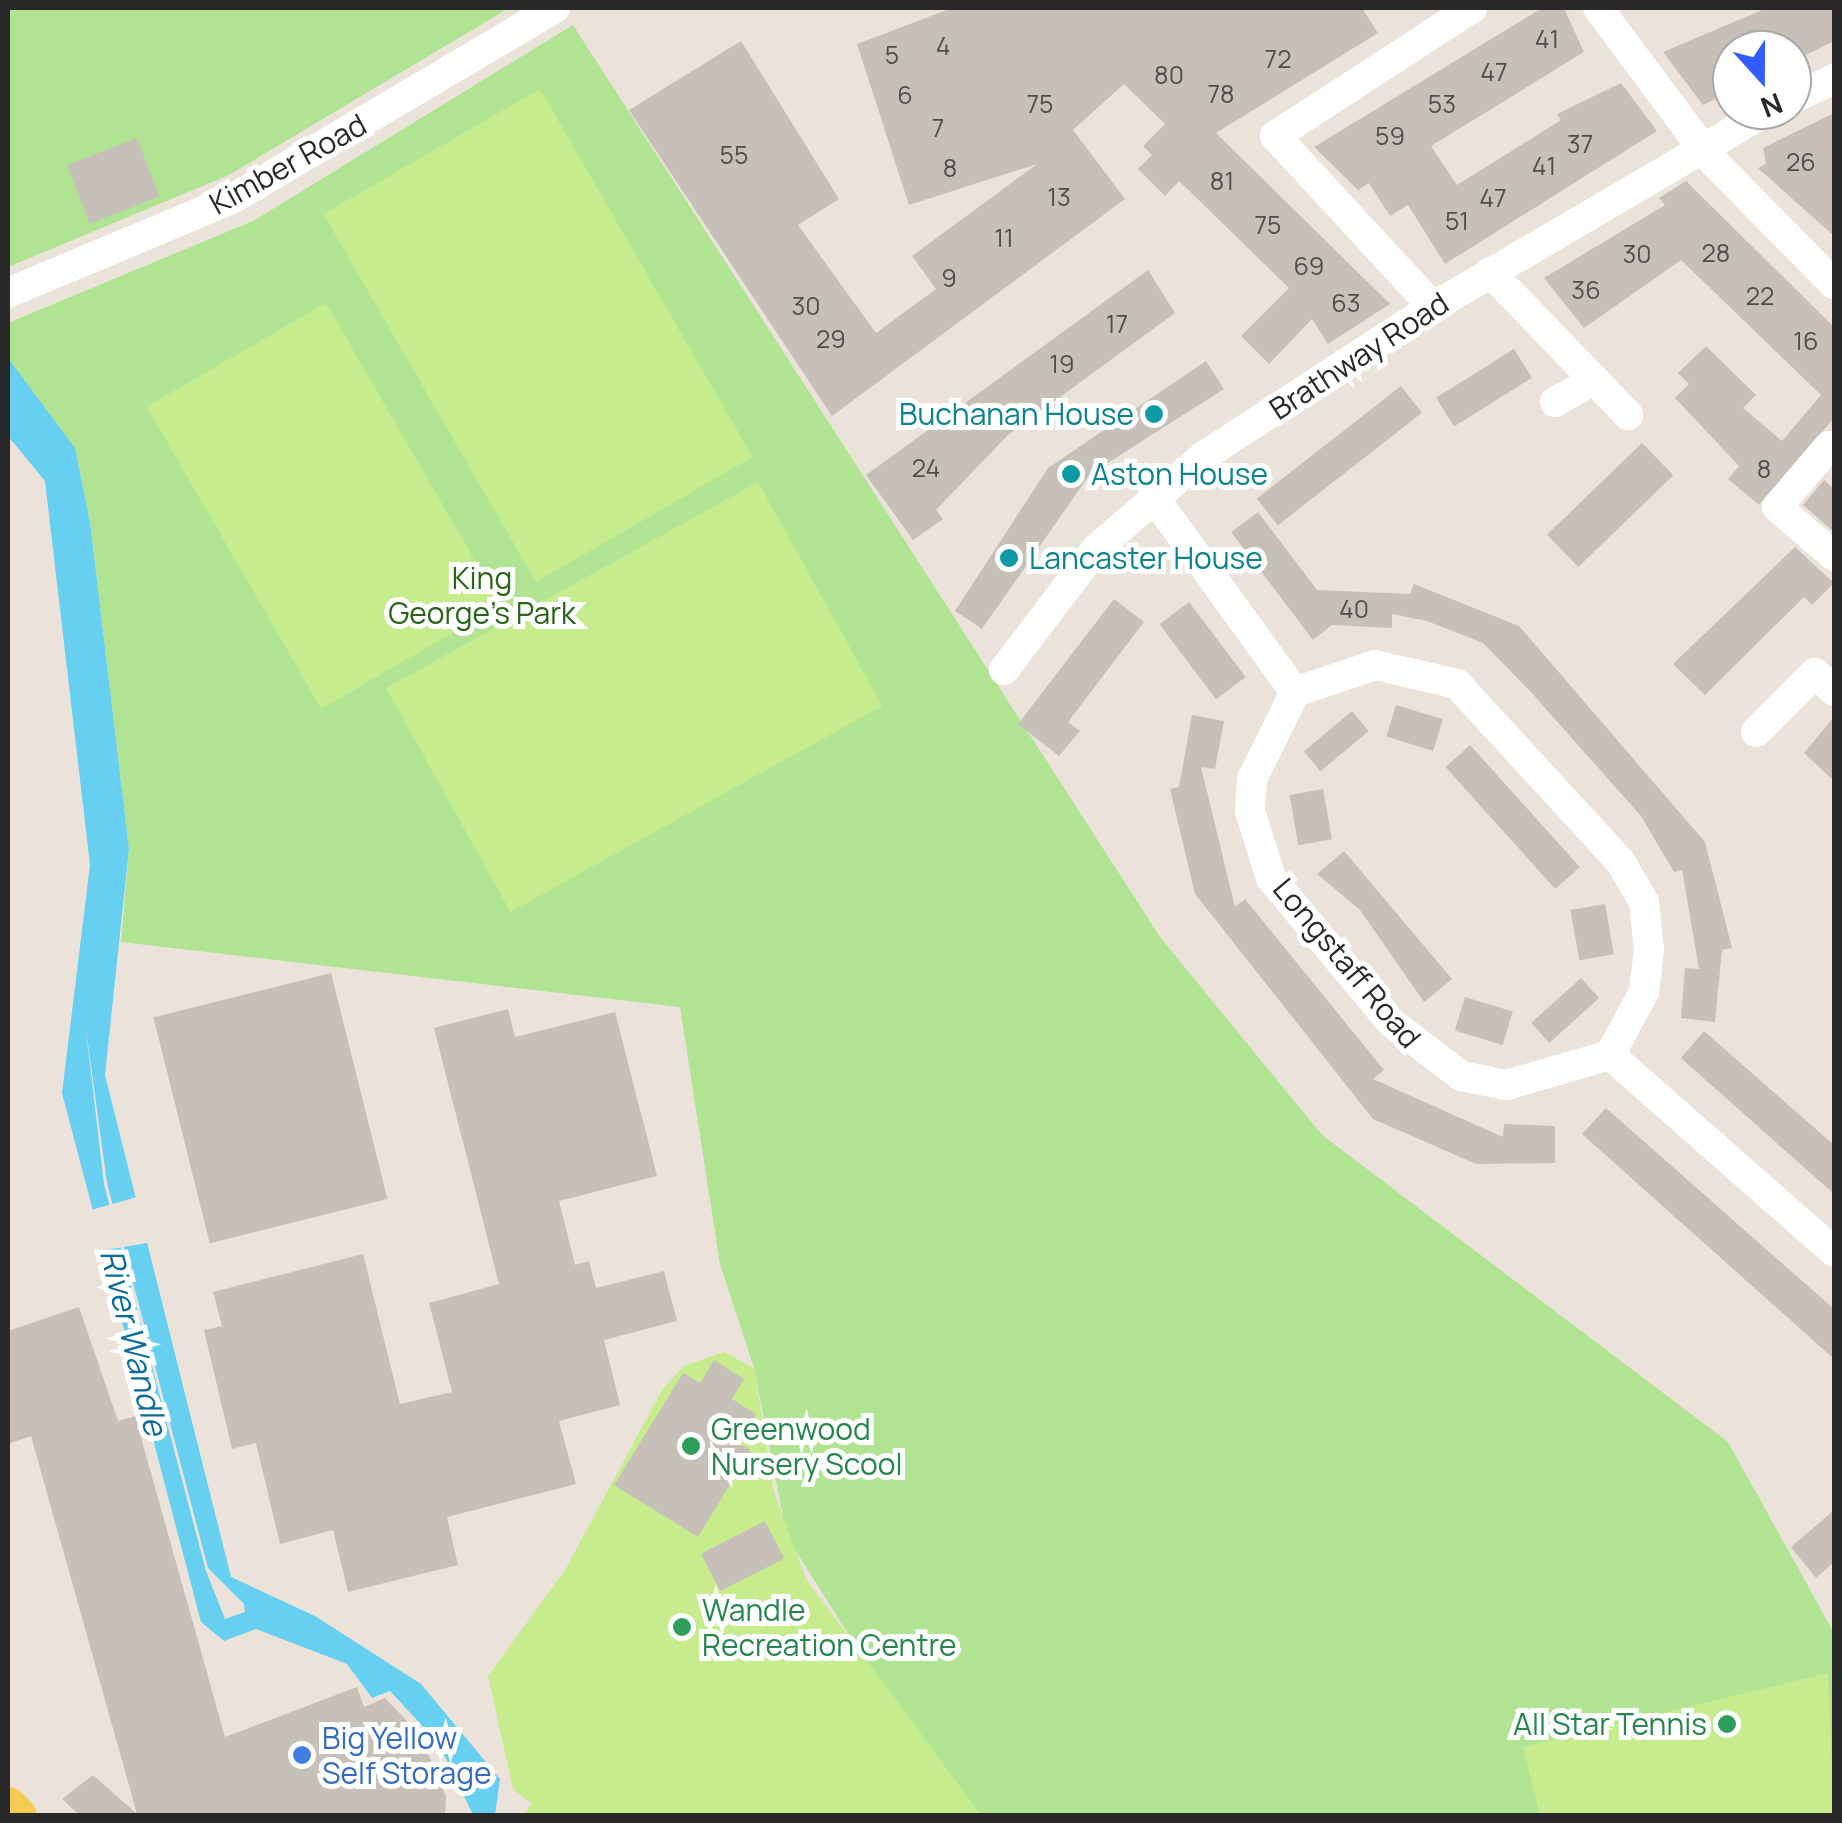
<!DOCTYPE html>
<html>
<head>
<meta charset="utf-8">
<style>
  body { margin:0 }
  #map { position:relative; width:1842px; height:1823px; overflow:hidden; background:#ebe3d9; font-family:Manrope,sans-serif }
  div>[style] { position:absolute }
  .green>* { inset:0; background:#b0e493 }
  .pitch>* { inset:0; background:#c6ec8e; transform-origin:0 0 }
  .water>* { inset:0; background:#67d0f1 }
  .pier>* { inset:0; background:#ebe3d9 }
  .building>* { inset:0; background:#c6c0b9; transform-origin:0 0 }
  .minor>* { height:30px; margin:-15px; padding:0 15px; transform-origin:15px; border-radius:15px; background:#fff }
  .major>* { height:38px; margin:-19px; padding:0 19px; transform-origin:19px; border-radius:19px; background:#f4cb55 }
  .dots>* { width:28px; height:28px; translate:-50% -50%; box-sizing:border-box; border:5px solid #fff; border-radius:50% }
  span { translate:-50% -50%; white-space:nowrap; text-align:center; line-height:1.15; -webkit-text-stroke:10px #fff; paint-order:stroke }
  .number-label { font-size:25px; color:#504e4c }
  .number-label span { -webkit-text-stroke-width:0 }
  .street-label { font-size:30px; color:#282828 }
  .culture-label { font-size:30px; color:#0d838f }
  .right { translate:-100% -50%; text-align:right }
  .left { translate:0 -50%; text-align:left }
  .park-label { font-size:30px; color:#296517 }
  .leisure-label { font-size:30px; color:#27864d }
  .shop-label { font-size:30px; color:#366cbe }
  .water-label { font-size:32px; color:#096c9a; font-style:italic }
  .frame { position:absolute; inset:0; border:10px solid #282828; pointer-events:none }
  .north { position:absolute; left:1712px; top:30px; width:100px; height:100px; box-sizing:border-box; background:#fff; border:2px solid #a9a9a9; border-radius:50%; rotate:159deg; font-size:28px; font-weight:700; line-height:40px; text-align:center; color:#282828 }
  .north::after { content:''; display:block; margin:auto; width:35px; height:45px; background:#325dfe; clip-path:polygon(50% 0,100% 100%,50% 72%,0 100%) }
</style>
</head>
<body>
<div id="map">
  <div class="green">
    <i style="clip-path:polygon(8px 8px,509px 8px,229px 175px,8px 267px)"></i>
    <i style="clip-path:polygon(573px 25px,1160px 937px,1322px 1135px,1728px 1442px,1834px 1633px,1834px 1815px,981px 1815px,885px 1692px,787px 1537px,754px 1368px,720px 1264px,680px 1007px,121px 942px,129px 849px,90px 522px,75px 448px,8px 359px,8px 323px,253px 221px)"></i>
  </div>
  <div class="pitch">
    <i style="left:540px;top:89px;width:425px;height:250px;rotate:60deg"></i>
    <i style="left:326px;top:303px;width:349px;height:207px;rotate:60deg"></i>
    <i style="left:758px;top:482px;width:256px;height:425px;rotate:61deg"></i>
    <i style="clip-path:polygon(724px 1352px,754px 1368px,774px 1492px,806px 1579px,981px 1815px,523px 1815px,532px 1804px,513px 1789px,488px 1676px,565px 1570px,662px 1390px,684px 1366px)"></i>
    <i style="clip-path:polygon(1828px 1673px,1834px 1815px,1540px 1815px,1523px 1747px)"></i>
  </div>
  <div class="water">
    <i style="clip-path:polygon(evenodd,8px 358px,75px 448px,90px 522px,129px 849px,105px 1075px,231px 1577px,315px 1616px,421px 1684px,500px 1779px,495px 1815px,473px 1815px,439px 1744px,390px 1691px,372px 1698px,347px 1664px,256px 1629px,224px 1641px,201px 1622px,62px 1093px,90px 865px,45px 481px,8px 436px,8px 358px,85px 1022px,107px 1183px,208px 1568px,244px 1604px,245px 1612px,225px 1619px,206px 1571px,104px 1184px,85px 1022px)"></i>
  </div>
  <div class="pier">
    <i style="clip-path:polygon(137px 1197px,147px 1243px,94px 1252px,84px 1212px)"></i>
  </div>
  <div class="building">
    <i style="clip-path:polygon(952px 8px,1362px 8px,1378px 33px,1216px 133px,1390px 304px,1328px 344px,1312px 319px,1269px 364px,1241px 336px,1289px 288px,1179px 181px,1165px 196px,1138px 169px,1152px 155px,1143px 146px,1165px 124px,1124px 84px,1073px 130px,1125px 199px,832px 416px,629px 110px,741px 41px,839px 199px,798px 225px,876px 333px,936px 289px,912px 256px,1037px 164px,909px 205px,857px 44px)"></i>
    <i style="clip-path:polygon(1542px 8px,1564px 8px,1584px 52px,1431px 146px,1457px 185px,1561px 120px,1557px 114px,1621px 83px,1657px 131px,1445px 264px,1408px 205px,1390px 216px,1369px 183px,1358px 190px,1314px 147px)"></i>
    <i style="clip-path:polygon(1767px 8px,1834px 8px,1834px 41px,1792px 62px,1792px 50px,1732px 50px,1732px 90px,1703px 105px,1663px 52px)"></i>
    <i style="clip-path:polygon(1834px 113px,1834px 236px,1758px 168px,1766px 164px,1763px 148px)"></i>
    <i style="left:137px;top:138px;width:63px;height:75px;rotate:69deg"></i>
    <i style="clip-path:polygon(1686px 181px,1834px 327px,1834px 418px,1759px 505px,1728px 479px,1739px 466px,1675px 398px,1689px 384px,1678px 373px,1706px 346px,1756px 395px,1743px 408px,1782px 441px,1821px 395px,1681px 260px,1584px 328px,1544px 278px,1665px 205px,1659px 198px)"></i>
    <i style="clip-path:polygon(1148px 270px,1175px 313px,1008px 435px,936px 510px,943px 519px,913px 540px,866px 475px)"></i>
    <i style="left:1514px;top:349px;width:34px;height:92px;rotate:58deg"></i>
    <i style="clip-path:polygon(1206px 361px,1224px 389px,1090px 474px,982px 629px,955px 611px,1048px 468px)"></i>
    <i style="left:1401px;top:386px;width:34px;height:183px;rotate:52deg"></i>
    <i style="left:1642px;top:443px;width:45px;height:132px;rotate:46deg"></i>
    <i style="clip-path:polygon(1824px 480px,1834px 489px,1834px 532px,1803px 505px)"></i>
    <i style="clip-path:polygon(1258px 512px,1317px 590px,1410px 594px,1414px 584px,1519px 626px,1705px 842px,1732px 948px,1722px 950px,1715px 1022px,1681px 1018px,1685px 968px,1699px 969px,1682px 870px,1674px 872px,1641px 816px,1529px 690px,1483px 643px,1427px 621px,1392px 614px,1392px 628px,1332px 625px,1313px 640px,1231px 532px)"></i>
    <i style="clip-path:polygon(1795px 547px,1834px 583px,1812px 605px,1804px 597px,1705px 695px,1673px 664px)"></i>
    <i style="clip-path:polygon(1114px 599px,1144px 622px,1068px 722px,1080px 731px,1059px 756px,1018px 724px)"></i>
    <i style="left:1189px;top:602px;width:94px;height:37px;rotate:53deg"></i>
    <i style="left:1396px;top:705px;width:49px;height:33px;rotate:17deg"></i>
    <i style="left:1352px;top:711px;width:26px;height:63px;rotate:50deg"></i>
    <i style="clip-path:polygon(1192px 715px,1224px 721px,1215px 769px,1201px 767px,1235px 907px,1245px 899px,1384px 1070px,1373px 1079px,1503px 1137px,1504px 1124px,1555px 1126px,1555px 1163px,1476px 1164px,1373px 1119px,1195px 894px,1170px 789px,1179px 787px)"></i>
    <i style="clip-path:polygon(1834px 717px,1834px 781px,1804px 753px)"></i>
    <i style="left:1470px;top:745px;width:164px;height:33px;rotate:48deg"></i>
    <i style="left:1323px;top:789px;width:51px;height:34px;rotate:80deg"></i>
    <i style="clip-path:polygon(1344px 851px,1452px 979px,1424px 1002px,1360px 910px,1317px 874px)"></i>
    <i style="left:1605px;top:904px;width:51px;height:35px;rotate:80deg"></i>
    <i style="left:331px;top:973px;width:233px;height:183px;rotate:76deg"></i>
    <i style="left:1581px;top:978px;width:27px;height:67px;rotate:48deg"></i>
    <i style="left:1465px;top:997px;width:50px;height:35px;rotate:17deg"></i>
    <i style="clip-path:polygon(508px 1009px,515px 1037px,615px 1012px,657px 1176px,559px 1201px,575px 1265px,589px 1261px,596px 1288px,664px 1271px,677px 1321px,604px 1340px,620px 1405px,559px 1421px,576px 1484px,447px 1517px,458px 1565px,348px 1592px,333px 1530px,280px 1544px,256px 1443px,232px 1449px,204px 1330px,222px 1326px,213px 1292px,363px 1254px,400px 1404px,452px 1392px,429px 1303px,499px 1284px,434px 1028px)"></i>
    <i style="clip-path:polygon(1704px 1031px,1834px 1145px,1834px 1194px,1681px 1058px)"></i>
    <i style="clip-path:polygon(1606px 1108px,1834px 1309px,1834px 1359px,1582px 1134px)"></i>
    <i style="clip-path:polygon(79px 1307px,118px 1421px,135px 1416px,225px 1737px,357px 1687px,364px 1707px,385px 1698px,420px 1735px,446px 1796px,445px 1816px,80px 1816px,62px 1799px,93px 1775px,137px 1814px,31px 1436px,8px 1444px,8px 1331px)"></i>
    <i style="clip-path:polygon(714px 1360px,744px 1379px,732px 1399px,756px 1414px,739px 1443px,751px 1450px,698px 1537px,614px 1485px,683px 1373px,700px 1383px)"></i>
    <i style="clip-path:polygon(1834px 1510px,1834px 1562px,1816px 1578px,1791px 1547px)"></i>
    <i style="left:765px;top:1521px;width:42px;height:72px;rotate:63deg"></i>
  </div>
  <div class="minor">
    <i style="left:1598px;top:8px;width:187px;rotate:53.3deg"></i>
    <i style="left:1710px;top:158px;width:177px;rotate:45.5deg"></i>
    <i style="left:1792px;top:99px;width:47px;rotate:-25.5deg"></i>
    <i style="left:1490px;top:272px;width:199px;rotate:46deg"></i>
    <i style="left:8px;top:293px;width:243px;rotate:-22.8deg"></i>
    <i style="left:232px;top:199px;width:375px;rotate:-30.6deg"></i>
    <i style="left:1433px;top:307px;width:233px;rotate:-132.7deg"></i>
    <i style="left:1275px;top:136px;width:235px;rotate:-33deg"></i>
    <i style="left:1555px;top:402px;width:40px;rotate:-29.7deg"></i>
    <i style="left:1829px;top:446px;width:80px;rotate:130.4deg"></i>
    <i style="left:1777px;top:507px;width:75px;rotate:40.7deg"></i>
    <i style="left:1153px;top:496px;width:242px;rotate:54.1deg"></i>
    <i style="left:1295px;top:692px;width:97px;rotate:116.3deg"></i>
    <i style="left:1252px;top:779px;width:32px;rotate:94deg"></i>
    <i style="left:1250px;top:811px;width:70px;rotate:72.6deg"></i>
    <i style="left:1271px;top:878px;width:189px;rotate:50.2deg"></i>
    <i style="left:1392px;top:1023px;width:87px;rotate:37.5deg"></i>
    <i style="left:1461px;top:1076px;width:46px;rotate:11.3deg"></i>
    <i style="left:1506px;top:1085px;width:108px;rotate:-16.1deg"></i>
    <i style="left:1610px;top:1055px;width:298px;rotate:41.3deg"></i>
    <i style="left:1004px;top:670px;width:151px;rotate:-52.8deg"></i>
    <i style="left:1095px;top:550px;width:144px;rotate:-40.8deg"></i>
    <i style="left:1204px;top:456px;width:273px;rotate:-33.1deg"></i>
    <i style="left:1433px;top:307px;width:389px;rotate:-30.4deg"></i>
    <i style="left:1295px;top:692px;width:84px;rotate:-18.6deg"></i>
    <i style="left:1375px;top:665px;width:84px;rotate:13deg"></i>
    <i style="left:1457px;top:684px;width:241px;rotate:47.4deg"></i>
    <i style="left:1620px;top:861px;width:48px;rotate:59.7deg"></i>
    <i style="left:1644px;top:902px;width:48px;rotate:84.1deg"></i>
    <i style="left:1649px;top:950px;width:42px;rotate:96.8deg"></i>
    <i style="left:1644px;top:992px;width:72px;rotate:118.4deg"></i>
    <i style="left:1756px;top:732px;width:83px;rotate:-45deg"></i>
    <i style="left:1815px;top:673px;width:26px;rotate:43deg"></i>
  </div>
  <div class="major">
    <i style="left:8px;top:1806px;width:14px;rotate:45deg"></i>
  </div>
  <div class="dots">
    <i style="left:1154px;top:414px;background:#0f9aa8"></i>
    <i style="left:1071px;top:474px;background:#0f9aa8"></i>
    <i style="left:1009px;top:558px;background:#0f9aa8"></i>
    <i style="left:691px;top:1446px;background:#2e9e5b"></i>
    <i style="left:682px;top:1627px;background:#2e9e5b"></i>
    <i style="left:1727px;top:1724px;background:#2e9e5b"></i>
    <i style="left:302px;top:1755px;background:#3f7fe0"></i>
  </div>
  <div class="number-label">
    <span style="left:1547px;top:39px">41</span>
    <span style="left:943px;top:46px">4</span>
    <span style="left:892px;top:55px">5</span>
    <span style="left:1278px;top:59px">72</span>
    <span style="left:1494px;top:72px">47</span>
    <span style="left:1169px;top:75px">80</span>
    <span style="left:1221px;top:94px">78</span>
    <span style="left:905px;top:95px">6</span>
    <span style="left:1040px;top:104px">75</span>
    <span style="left:1442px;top:104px">53</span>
    <span style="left:938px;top:128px">7</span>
    <span style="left:1390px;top:136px">59</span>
    <span style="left:1580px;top:144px">37</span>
    <span style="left:734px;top:155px">55</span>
    <span style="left:1801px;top:162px">26</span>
    <span style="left:1544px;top:166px">41</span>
    <span style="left:950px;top:168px">8</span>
    <span style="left:1222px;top:181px">81</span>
    <span style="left:1059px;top:197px">13</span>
    <span style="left:1493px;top:198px">47</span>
    <span style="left:1457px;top:221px">51</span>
    <span style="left:1268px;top:225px">75</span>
    <span style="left:1004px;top:238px">11</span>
    <span style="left:1716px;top:253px">28</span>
    <span style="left:1637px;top:254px">30</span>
    <span style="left:1309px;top:266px">69</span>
    <span style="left:949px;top:278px">9</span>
    <span style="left:1586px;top:290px">36</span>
    <span style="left:1760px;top:296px">22</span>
    <span style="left:1346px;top:303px">63</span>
    <span style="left:806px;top:306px">30</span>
    <span style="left:1117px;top:324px">17</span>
    <span style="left:831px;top:339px">29</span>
    <span style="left:1806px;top:341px">16</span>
    <span style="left:1062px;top:364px">19</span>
    <span style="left:926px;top:468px">24</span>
    <span style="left:1764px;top:469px">8</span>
    <span style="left:1354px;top:609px">40</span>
  </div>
  <div class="street-label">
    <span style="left:288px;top:164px;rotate:-29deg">Kimber Road</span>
    <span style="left:1359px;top:356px;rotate:-33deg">Brathway Road</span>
    <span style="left:1347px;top:963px;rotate:50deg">Longstaff Road</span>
  </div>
  <div class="culture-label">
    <span class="right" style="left:1134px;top:414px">Buchanan House</span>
    <span class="left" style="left:1091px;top:474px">Aston House</span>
    <span class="left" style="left:1029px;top:558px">Lancaster House</span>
  </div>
  <div class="park-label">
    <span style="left:482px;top:595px">King<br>George's Park</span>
  </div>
  <div class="leisure-label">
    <span class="left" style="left:711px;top:1446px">Greenwood<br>Nursery Scool</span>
    <span class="left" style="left:702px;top:1627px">Wandle<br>Recreation Centre</span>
    <span class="right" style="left:1707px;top:1724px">All Star Tennis</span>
  </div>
  <div class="shop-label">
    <span class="left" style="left:322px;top:1755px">Big Yellow<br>Self Storage</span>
  </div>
  <div class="water-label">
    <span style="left:134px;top:1342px;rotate:76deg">River Wandle</span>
  </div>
  <div class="frame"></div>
  <div class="north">N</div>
</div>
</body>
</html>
